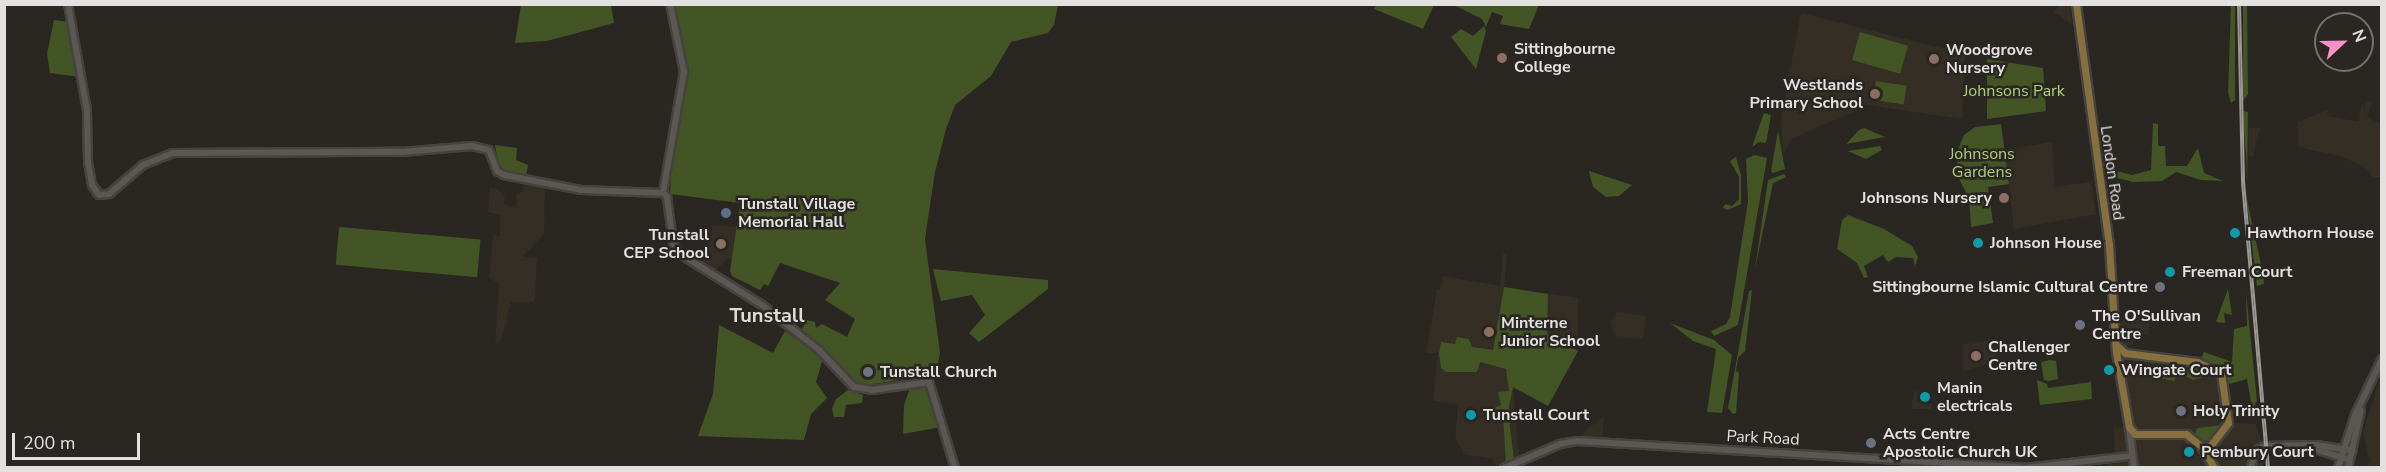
<!DOCTYPE html>
<html>
<head>
<meta charset="utf-8">
<style>
  body { margin:0 }
  #map { position:relative; width:2386px; height:472px; overflow:hidden; background:#2a2723; font-family:"Nunito Sans",sans-serif }
  div>[style] { position:absolute }
  .built>* { inset:0; background:#352e25 }
  .green>* { inset:0; background:#435425; transform-origin:0 0 }
  .roads { filter:drop-shadow(2px 0 #45423f) drop-shadow(-2px 0 #45423f) drop-shadow(0 2px #45423f) drop-shadow(0 -2px #45423f) }
  .secondary>* { height:6px; margin:-3px; padding:0 3px; transform-origin:3px; border-radius:3px; background:#5b5753 }
  .primary>* { height:7px; margin:-3.5px; padding:0 3.5px; transform-origin:3.5px; border-radius:3.5px; background:#87703d }
  .rail>* { height:4px; margin-top:-2px; transform-origin:0; background:repeating-linear-gradient(90deg,#2a2723 0 4.5px,#9a9795 0 9px); box-sizing:border-box; border-block:2px solid #9a9795 }
  .dots>* { width:16px; height:16px; translate:-50% -50%; box-sizing:border-box; border:3px solid #2a2723; border-radius:50% }
  span { translate:-50% -50%; white-space:nowrap; text-align:center; line-height:1.15; -webkit-text-stroke:5px #2a2723; paint-order:stroke }
  .poi-label { font-size:16px; color:#e3e1df; font-weight:700 }
  .left { translate:0 -50%; text-align:left }
  .right { translate:-100% -50%; text-align:right }
  .park-label { font-size:16px; color:#afd079 }
  .street-label { font-size:16px; color:#e3e1df }
  .quarter-label { font-size:20px; color:#dfdbd6; font-weight:700 }
  .frame { position:absolute; inset:0; border:6px solid #e3e1df; pointer-events:none }
  .north { position:absolute; left:2314px; top:12px; width:60px; height:60px; box-sizing:border-box; background:#2a2723; border:2px solid #74716e; border-radius:50%; rotate:68deg; font-size:16px; font-weight:700; line-height:24px; text-align:center; color:#e3e1df }
  .north::after { content:''; display:block; margin:auto; width:21px; height:27px; background:#f890ca; clip-path:polygon(50% 0,100% 100%,50% 72%,0 100%) }
  .scale { position:absolute; left:12px; top:433px; width:128px; height:27px; box-sizing:border-box; border:3px solid #e3e1df; border-top:0; padding-left:8px; font-size:18px; line-height:21px; white-space:nowrap; color:#e3e1df; -webkit-text-stroke:4px #2a2723; paint-order:stroke }
</style>
</head>
<body>
<div id="map">
  <div class="built">
    <i style="clip-path:polygon(2057px 5px,2070px 5px,2072px 25px,2053px 11px,2057px 11px)"></i>
    <i style="clip-path:polygon(1801px 13px,1965px 54px,1962px 119px,1868px 105px,1793px 138px,1783px 154px,1781px 118px)"></i>
    <i style="clip-path:polygon(2367px 101px,2372px 102px,2367px 118px,2381px 123px,2380px 177px,2373px 177px,2365px 167px,2340px 156px,2298px 147px,2298px 122px,2327px 110px,2328px 116px,2359px 122px,2361px 105px,2365px 107px)"></i>
    <i style="clip-path:polygon(2249px 128px,2260px 128px,2253px 157px,2249px 155px)"></i>
    <i style="clip-path:polygon(2052px 142px,2055px 187px,2091px 182px,2096px 214px,2014px 229px,2005px 150px)"></i>
    <i style="clip-path:polygon(524px 180px,545px 184px,544px 234px,522px 257px,537px 258px,535px 298px,534px 302px,511px 302px,502px 339px,495px 346px,499px 283px,489px 278px,493px 235px,500px 236px,500px 215px,488px 212px,490px 188px,498px 189px,505px 198px,503px 204px,516px 208px,517px 193px,523px 192px)"></i>
    <i style="clip-path:polygon(713px 225px,737px 227px,733px 259px,727px 259px,713px 273px,701px 266px)"></i>
    <i style="clip-path:polygon(1503px 254px,1507px 255px,1504px 287px,1578px 298px,1578px 351px,1548px 406px,1513px 388px,1519px 456px,1496px 467px,1493px 459px,1464px 454px,1455px 437px,1458px 404px,1433px 401px,1438px 353px,1426px 353px,1437px 289px,1440px 290px,1443px 276px,1500px 286px)"></i>
    <i style="clip-path:polygon(1616px 312px,1646px 316px,1643px 339px,1616px 337px,1610px 321px,1614px 320px)"></i>
    <i style="clip-path:polygon(2137px 316px,2150px 319px,2148px 335px,2135px 333px,2132px 345px,2120px 348px,2120px 319px)"></i>
    <i style="clip-path:polygon(1995px 340px,1996px 361px,1963px 371px,1963px 344px)"></i>
    <i style="clip-path:polygon(2138px 350px,2193px 357px,2220px 368px,2224px 373px,2230px 423px,2255px 424px,2262px 442px,2264px 467px,2097px 468px,2116px 462px,2113px 428px,2132px 427px,2121px 362px,2130px 352px)"></i>
    <i style="clip-path:polygon(2381px 375px,2381px 467px,2365px 467px,2370px 462px,2363px 432px)"></i>
    <i style="clip-path:polygon(1930px 389px,1932px 409px,1911px 409px,1914px 392px)"></i>
    <i style="clip-path:polygon(1604px 416px,1602px 439px,1582px 438px,1584px 432px)"></i>
  </div>
  <div class="green">
    <i style="clip-path:polygon(521px 5px,611px 5px,614px 23px,547px 41px,515px 43px)"></i>
    <i style="clip-path:polygon(673px 5px,1058px 5px,1054px 25px,1048px 33px,1011px 42px,991px 76px,955px 105px,946px 129px,935px 172px,925px 239px,940px 353px,938px 364px,928px 375px,857px 387px,832px 359px,799px 334px,807px 320px,815px 322px,816px 328px,822px 324px,847px 337px,855px 319px,825px 300px,840px 283px,780px 263px,768px 286px,764px 284px,760px 290px,732px 276px,730px 271px,740px 203px,670px 194px,672px 150px,686px 62px)"></i>
    <i style="clip-path:polygon(1376px 5px,1376px 4px,1434px 5px,1423px 29px,1374px 9px)"></i>
    <i style="clip-path:polygon(1454px 5px,1539px 5px,1529px 29px,1500px 24px,1503px 16px,1492px 12px,1486px 27px,1482px 19px)"></i>
    <i style="clip-path:polygon(2231px 5px,2235px 5px,2235px 100px,2231px 103px,2228px 92px)"></i>
    <i style="clip-path:polygon(2243px 5px,2247px 5px,2248px 94px,2243px 101px)"></i>
    <i style="clip-path:polygon(54px 20px,69px 22px,80px 77px,50px 73px,47px 54px)"></i>
    <i style="clip-path:polygon(1484px 26px,1486px 31px,1476px 69px,1451px 37px,1461px 29px,1473px 36px)"></i>
    <i style="left:1860px;top:32px;width:50px;height:29px;rotate:16deg"></i>
    <i style="clip-path:polygon(1987px 59px,2043px 68px,2046px 111px,1987px 119px)"></i>
    <i style="left:1876px;top:81px;width:31px;height:19px;rotate:9deg"></i>
    <i style="clip-path:polygon(2242px 111px,2248px 112px,2247px 184px,2246px 154px)"></i>
    <i style="clip-path:polygon(1764px 113px,1771px 115px,1766px 143px,1759px 142px,1752px 147px)"></i>
    <i style="clip-path:polygon(2153px 123px,2158px 124px,2158px 146px,2165px 146px,2166px 166px,2187px 166px,2198px 148px,2204px 173px,2223px 181px,2201px 180px,2176px 172px,2162px 181px,2133px 182px,2105px 175px,2105px 168px,2132px 175px,2151px 170px)"></i>
    <i style="clip-path:polygon(2001px 124px,2009px 184px,1988px 187px,1993px 223px,1971px 227px,1969px 198px,1954px 169px,1960px 157px,1956px 154px,1964px 135px,1975px 127px)"></i>
    <i style="clip-path:polygon(1864px 128px,1885px 137px,1846px 144px,1859px 130px)"></i>
    <i style="clip-path:polygon(1778px 131px,1785px 169px,1773px 173px,1771px 171px)"></i>
    <i style="clip-path:polygon(495px 145px,517px 148px,516px 160px,528px 165px,526px 176px,509px 174px,499px 167px)"></i>
    <i style="clip-path:polygon(1880px 146px,1882px 150px,1866px 159px,1848px 151px)"></i>
    <i style="clip-path:polygon(1755px 155px,1767px 158px,1738px 325px,1714px 336px,1711px 331px,1726px 324px,1730px 317px,1748px 201px,1746px 159px)"></i>
    <i style="clip-path:polygon(1736px 157px,1741px 175px,1741px 204px,1728px 210px,1723px 208px,1725px 204px,1732px 206px,1739px 199px,1739px 177px,1730px 161px)"></i>
    <i style="clip-path:polygon(1589px 172px,1589px 171px,1632px 185px,1619px 196px,1606px 197px,1593px 187px)"></i>
    <i style="clip-path:polygon(1784px 174px,1786px 177px,1773px 183px,1755px 269px,1768px 180px)"></i>
    <i style="clip-path:polygon(2246px 195px,2263px 274px,2264px 284px,2257px 286px)"></i>
    <i style="clip-path:polygon(1848px 215px,1884px 229px,1912px 246px,1918px 257px,1915px 266px,1913px 258px,1896px 257px,1888px 262px,1883px 255px,1864px 266px,1868px 277px,1864px 278px,1857px 263px,1837px 249px,1842px 220px)"></i>
    <i style="left:339px;top:227px;width:142px;height:38px;rotate:5deg"></i>
    <i style="clip-path:polygon(933px 269px,1048px 280px,1048px 289px,979px 342px,969px 333px,985px 315px,972px 295px,941px 301px)"></i>
    <i style="clip-path:polygon(1504px 287px,1548px 294px,1547px 334px,1578px 351px,1548px 406px,1513px 387px,1508px 412px,1514px 460px,1506px 464px,1503px 417px,1494px 408px,1501px 405px,1498px 392px,1509px 391px,1506px 369px,1480px 362px,1477px 372px,1446px 372px,1441px 368px,1439px 354px,1441px 342px,1455px 344px,1457px 337px,1469px 339px,1472px 347px,1493px 350px)"></i>
    <i style="clip-path:polygon(2228px 289px,2232px 315px,2224px 313px,2225px 323px,2216px 322px)"></i>
    <i style="clip-path:polygon(1752px 290px,1745px 351px,1738px 358px,1736px 371px,1739px 373px,1736px 413px,1733px 414px,1728px 408px,1749px 291px)"></i>
    <i style="clip-path:polygon(2246px 292px,2257px 401px,2252px 409px,2247px 379px,2229px 384px,2221px 368px,2200px 360px,2204px 352px,2232px 362px,2234px 329px,2247px 326px)"></i>
    <i style="clip-path:polygon(1670px 323px,1714px 340px,1732px 355px,1722px 413px,1707px 412px,1716px 349px,1693px 341px)"></i>
    <i style="clip-path:polygon(719px 325px,773px 353px,785px 331px,823px 358px,816px 382px,827px 398px,811px 414px,804px 440px,698px 436px,713px 394px)"></i>
    <i style="clip-path:polygon(2051px 360px,2056px 361px,2058px 379px,2048px 381px,2044px 380px,2041px 362px)"></i>
    <i style="clip-path:polygon(2192px 364px,2209px 375px,2193px 380px,2179px 373px,2174px 381px,2150px 376px,2148px 366px)"></i>
    <i style="clip-path:polygon(2037px 380px,2047px 384px,2048px 388px,2091px 382px,2092px 399px,2040px 405px)"></i>
    <i style="clip-path:polygon(911px 385px,928px 385px,941px 427px,903px 434px,904px 405px)"></i>
    <i style="clip-path:polygon(848px 390px,863px 395px,862px 403px,846px 405px,844px 417px,834px 417px,832px 409px,836px 399px)"></i>
    <i style="clip-path:polygon(2224px 425px,2211px 440px,2203px 441px,2195px 435px,2197px 428px)"></i>
  </div>
  <div class="roads">
    <div class="secondary">
      <i style="left:68px;top:4px;width:109px;rotate:79.9deg"></i>
      <i style="left:87px;top:111px;width:51px;rotate:88.9deg"></i>
      <i style="left:88px;top:162px;width:23px;rotate:80deg"></i>
      <i style="left:92px;top:185px;width:12px;rotate:55deg"></i>
      <i style="left:99px;top:195px;width:10px;rotate:-6deg"></i>
      <i style="left:109px;top:194px;width:45px;rotate:-40.5deg"></i>
      <i style="left:143px;top:165px;width:32px;rotate:-22deg"></i>
      <i style="left:173px;top:153px;width:229px;rotate:-0.3deg"></i>
      <i style="left:402px;top:152px;width:70px;rotate:-4.9deg"></i>
      <i style="left:472px;top:146px;width:17px;rotate:13deg"></i>
      <i style="left:489px;top:150px;width:22px;rotate:69deg"></i>
      <i style="left:497px;top:171px;width:8px;rotate:30deg"></i>
      <i style="left:504px;top:175px;width:78px;rotate:11deg"></i>
      <i style="left:581px;top:190px;width:82px;rotate:2.1deg"></i>
      <i style="left:663px;top:193px;width:6px;rotate:45deg"></i>
      <i style="left:667px;top:197px;width:46px;rotate:82.6deg"></i>
      <i style="left:673px;top:243px;width:13px;rotate:58deg"></i>
      <i style="left:680px;top:254px;width:97px;rotate:31.9deg"></i>
      <i style="left:762px;top:305px;width:73px;rotate:38.3deg"></i>
      <i style="left:819px;top:350px;width:51px;rotate:46.6deg"></i>
      <i style="left:854px;top:387px;width:18px;rotate:9deg"></i>
      <i style="left:872px;top:390px;width:58px;rotate:-8deg"></i>
      <i style="left:929px;top:382px;width:90px;rotate:73.2deg"></i>
      <i style="left:663px;top:193px;width:123px;rotate:-80.2deg"></i>
      <i style="left:684px;top:72px;width:69px;rotate:-101.6deg"></i>
      <i style="left:2129px;top:427px;width:41px;rotate:83deg"></i>
      <i style="left:2308px;top:447px;width:38px;rotate:17deg"></i>
      <i style="left:1504px;top:468px;width:61px;rotate:-23.2deg"></i>
      <i style="left:1560px;top:444px;width:17px;rotate:-10deg"></i>
      <i style="left:1577px;top:441px;width:449px;rotate:3.4deg"></i>
      <i style="left:2025px;top:468px;width:107px;rotate:-6.5deg"></i>
      <i style="left:2251px;top:468px;width:17px;rotate:-77deg"></i>
      <i style="left:2255px;top:451px;width:11px;rotate:-27deg"></i>
      <i style="left:2265px;top:446px;width:52px;rotate:-1.1deg"></i>
      <i style="left:2317px;top:445px;width:36px;rotate:9deg"></i>
      <i style="left:2338px;top:468px;width:56px;rotate:-72.2deg"></i>
      <i style="left:2355px;top:415px;width:62px;rotate:-64.3deg"></i>
      <i style="left:2348px;top:468px;width:59px;rotate:-77.4deg"></i>
    </div>
    <div class="primary">
      <i style="left:2076px;top:4px;width:243px;rotate:82.2deg"></i>
      <i style="left:2109px;top:245px;width:107px;rotate:86.3deg"></i>
      <i style="left:2116px;top:352px;width:76px;rotate:80.2deg"></i>
      <i style="left:2129px;top:427px;width:9px;rotate:49deg"></i>
      <i style="left:2135px;top:434px;width:51px"></i>
      <i style="left:2186px;top:434px;width:22px;rotate:39deg"></i>
      <i style="left:2203px;top:448px;width:23px;rotate:61deg"></i>
      <i style="left:2117px;top:346px;width:11px;rotate:41deg"></i>
      <i style="left:2125px;top:353px;width:73px;rotate:7.1deg"></i>
      <i style="left:2197px;top:362px;width:26px;rotate:25deg"></i>
      <i style="left:2221px;top:373px;width:50px;rotate:82deg"></i>
      <i style="left:2228px;top:423px;width:28px;rotate:128deg"></i>
      <i style="left:2211px;top:445px;width:11px;rotate:95deg"></i>
    </div>
  </div>
  <div class="rail">
    <i style="left:2239px;top:4px;width:178px;rotate:88.7deg"></i>
    <i style="left:2243px;top:182px;width:287px;rotate:85deg"></i>
  </div>
  <div class="dots">
    <i style="left:1502px;top:58px;background:#8d6e63"></i>
    <i style="left:1934px;top:59px;background:#8d6e63"></i>
    <i style="left:1875px;top:94px;background:#8d6e63"></i>
    <i style="left:2004px;top:198px;background:#8d6e63"></i>
    <i style="left:726px;top:213px;background:#5c6f8a"></i>
    <i style="left:2235px;top:233px;background:#0f9aa8"></i>
    <i style="left:1978px;top:243px;background:#0f9aa8"></i>
    <i style="left:721px;top:244px;background:#8d6e63"></i>
    <i style="left:2170px;top:272px;background:#0f9aa8"></i>
    <i style="left:2160px;top:287px;background:#6b7280"></i>
    <i style="left:2080px;top:325px;background:#6b7280"></i>
    <i style="left:1489px;top:332px;background:#8d6e63"></i>
    <i style="left:1976px;top:356px;background:#8d6e63"></i>
    <i style="left:2109px;top:370px;background:#0f9aa8"></i>
    <i style="left:868px;top:372px;background:#6b7280"></i>
    <i style="left:1925px;top:397px;background:#0f9aa8"></i>
    <i style="left:2181px;top:411px;background:#6b7280"></i>
    <i style="left:1471px;top:415px;background:#0f9aa8"></i>
    <i style="left:1871px;top:443px;background:#6b7280"></i>
    <i style="left:2189px;top:452px;background:#0f9aa8"></i>
  </div>
  <div class="poi-label">
    <span class="left" style="left:1514px;top:58px">Sittingbourne<br>College</span>
    <span class="left" style="left:1946px;top:59px">Woodgrove<br>Nursery</span>
    <span class="right" style="left:1863px;top:94px">Westlands<br>Primary School</span>
    <span class="right" style="left:1992px;top:198px">Johnsons Nursery</span>
    <span class="left" style="left:738px;top:213px">Tunstall Village<br>Memorial Hall</span>
    <span class="left" style="left:2247px;top:233px">Hawthorn House</span>
    <span class="right" style="left:709px;top:244px">Tunstall<br>CEP School</span>
    <span class="left" style="left:1990px;top:243px">Johnson House</span>
    <span class="left" style="left:2182px;top:272px">Freeman Court</span>
    <span class="right" style="left:2148px;top:287px">Sittingbourne Islamic Cultural Centre</span>
    <span class="left" style="left:2092px;top:325px">The O'Sullivan<br>Centre</span>
    <span class="left" style="left:1501px;top:332px">Minterne<br>Junior School</span>
    <span class="left" style="left:1988px;top:356px">Challenger<br>Centre</span>
    <span class="left" style="left:2121px;top:370px">Wingate Court</span>
    <span class="left" style="left:880px;top:372px">Tunstall Church</span>
    <span class="left" style="left:1937px;top:397px">Manin<br>electricals</span>
    <span class="left" style="left:2193px;top:411px">Holy Trinity</span>
    <span class="left" style="left:1483px;top:415px">Tunstall Court</span>
    <span class="left" style="left:1883px;top:443px">Acts Centre<br>Apostolic Church UK</span>
    <span class="left" style="left:2201px;top:452px">Pembury Court</span>
  </div>
  <div class="park-label">
    <span style="left:2014px;top:91px">Johnsons Park</span>
    <span style="left:1982px;top:163px">Johnsons<br>Gardens</span>
  </div>
  <div class="street-label">
    <span style="left:2112px;top:173px;rotate:82deg">London Road</span>
    <span style="left:1763px;top:438px;rotate:3deg">Park Road</span>
  </div>
  <div class="quarter-label">
    <span style="left:767px;top:315px">Tunstall</span>
  </div>
  <div class="frame"></div>
  <div class="north">N</div>
  <div class="scale">200 m</div>
</div>
</body>
</html>
